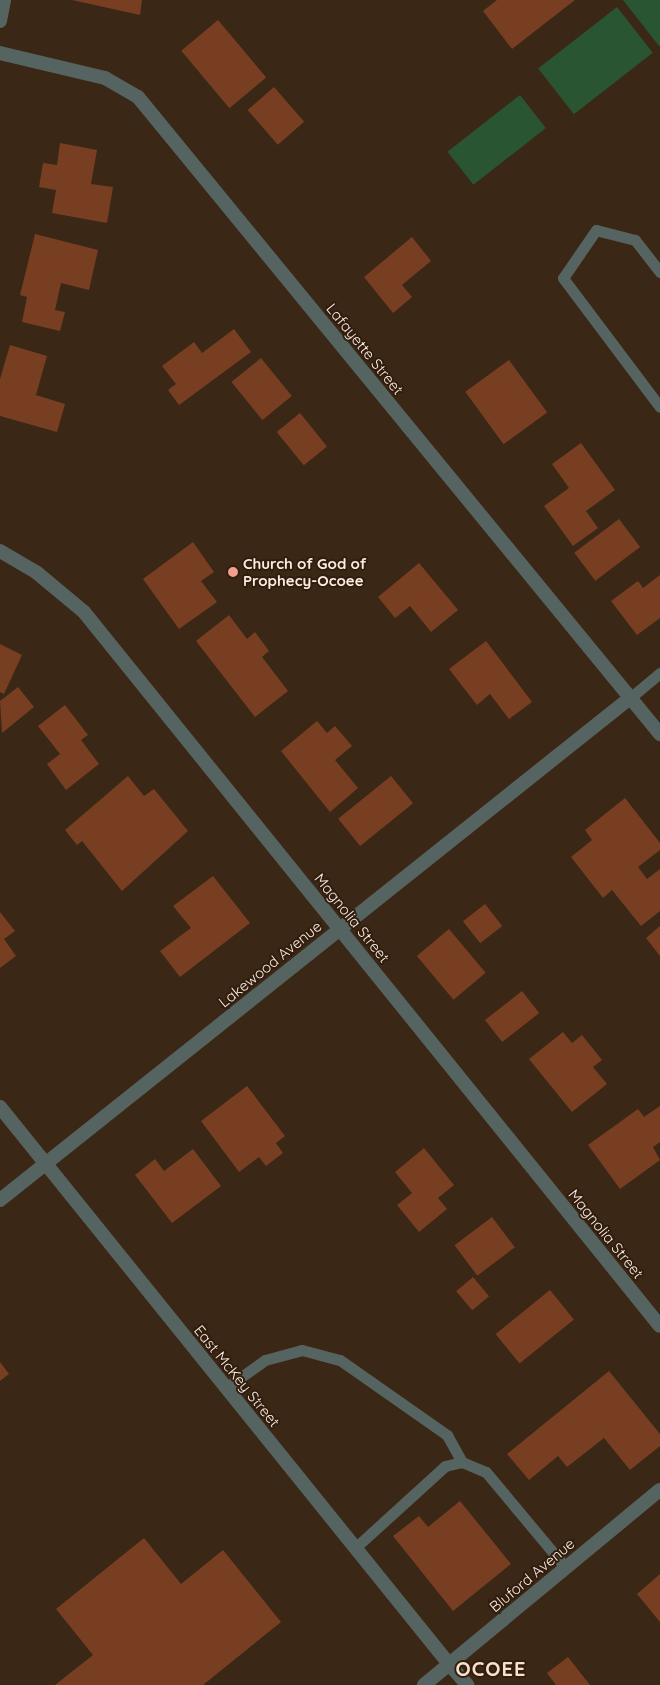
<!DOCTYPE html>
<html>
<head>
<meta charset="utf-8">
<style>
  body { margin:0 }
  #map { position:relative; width:660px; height:1685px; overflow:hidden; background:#3b2716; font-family:Quicksand,sans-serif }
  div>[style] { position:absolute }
  .green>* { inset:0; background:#295532; transform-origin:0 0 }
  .building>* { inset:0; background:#783e22; transform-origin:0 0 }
  .service>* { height:11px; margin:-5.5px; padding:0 5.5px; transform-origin:5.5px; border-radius:5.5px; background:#566461 }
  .minor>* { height:14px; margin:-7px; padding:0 7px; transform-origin:7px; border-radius:7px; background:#566461 }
  .tertiary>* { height:14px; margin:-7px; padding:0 7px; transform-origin:7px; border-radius:7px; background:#566461 }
  .dots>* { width:14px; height:14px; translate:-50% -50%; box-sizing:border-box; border:2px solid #311d0d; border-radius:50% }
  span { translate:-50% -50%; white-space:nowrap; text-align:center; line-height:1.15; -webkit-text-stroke:4px #311d0d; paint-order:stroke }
  .street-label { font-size:15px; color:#faece1 }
  .poi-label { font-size:15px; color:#faece1; font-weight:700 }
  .left { translate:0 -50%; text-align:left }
  .district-label { font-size:20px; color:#fadfca; font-weight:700; letter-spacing:1px }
</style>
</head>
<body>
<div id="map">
  <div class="green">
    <i style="clip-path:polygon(623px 0,660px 0,660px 45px,659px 46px)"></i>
    <i style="left:617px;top:7px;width:58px;height:100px;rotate:52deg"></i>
    <i style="left:520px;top:95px;width:42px;height:92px;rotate:52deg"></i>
  </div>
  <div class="building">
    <i style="clip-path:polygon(72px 0,142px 0,140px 15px)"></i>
    <i style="clip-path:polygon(497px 0,575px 0,512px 49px,483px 11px)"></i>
    <i style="left:218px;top:20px;width:75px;height:48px;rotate:50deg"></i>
    <i style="left:274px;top:87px;width:46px;height:35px;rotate:49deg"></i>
    <i style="clip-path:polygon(60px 143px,97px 150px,91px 184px,113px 187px,107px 223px,52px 213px,56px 190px,39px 187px,43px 163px,57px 165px)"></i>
    <i style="clip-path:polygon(35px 234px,98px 250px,89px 290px,61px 283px,55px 310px,65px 312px,60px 331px,22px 322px,27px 297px,20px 295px)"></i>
    <i style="clip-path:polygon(412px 237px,431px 261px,402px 285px,412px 297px,393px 313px,364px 277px)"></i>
    <i style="clip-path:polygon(234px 329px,251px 352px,179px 405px,168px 390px,176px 384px,162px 366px,194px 342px,202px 353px)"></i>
    <i style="clip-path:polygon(10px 345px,47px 356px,36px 395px,65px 404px,57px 432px,0 416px,0 379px)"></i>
    <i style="left:261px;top:358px;width:49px;height:38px;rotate:51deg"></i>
    <i style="left:509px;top:360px;width:65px;height:54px;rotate:54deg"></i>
    <i style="left:300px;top:413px;width:43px;height:30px;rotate:51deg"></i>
    <i style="clip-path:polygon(581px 443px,615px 490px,586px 511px,598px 528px,573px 546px,544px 506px,569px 488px,552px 464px)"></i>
    <i style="left:619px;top:519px;width:35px;height:56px;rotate:53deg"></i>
    <i style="clip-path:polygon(193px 542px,214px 572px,201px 581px,217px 602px,179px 629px,143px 579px)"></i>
    <i style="clip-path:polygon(419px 563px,458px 610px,431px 632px,410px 606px,395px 618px,378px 597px)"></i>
    <i style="clip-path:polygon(660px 575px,660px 618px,637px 635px,611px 601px,638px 581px,643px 588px)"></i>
    <i style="clip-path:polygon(229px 615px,247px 639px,255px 632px,269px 651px,262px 657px,288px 691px,255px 717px,196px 641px)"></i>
    <i style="clip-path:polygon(486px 641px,532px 702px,509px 719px,490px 694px,477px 705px,449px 669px)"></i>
    <i style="clip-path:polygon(0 644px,22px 655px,4px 694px,0 692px)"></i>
    <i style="clip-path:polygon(18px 687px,34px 707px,2px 733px,0 701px)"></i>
    <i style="clip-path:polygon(65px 705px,88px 735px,81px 740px,99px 764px,66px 790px,47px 764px,60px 754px,38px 726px)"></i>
    <i style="clip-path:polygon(317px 721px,327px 733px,335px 726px,352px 746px,335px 760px,358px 788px,330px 812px,281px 751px)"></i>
    <i style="clip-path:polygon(128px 776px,144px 796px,154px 789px,188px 831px,122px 891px,82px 841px,77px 845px,65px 830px)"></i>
    <i style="left:391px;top:776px;width:35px;height:68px;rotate:51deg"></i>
    <i style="clip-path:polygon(625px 798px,660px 843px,660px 850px,638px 867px,647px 879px,660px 869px,660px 911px,641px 926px,612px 890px,603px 898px,571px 857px,592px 840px,585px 830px)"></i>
    <i style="clip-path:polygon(213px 876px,250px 923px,180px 977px,160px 951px,191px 928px,173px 906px)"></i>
    <i style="left:485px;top:904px;width:28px;height:28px;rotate:52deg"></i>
    <i style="clip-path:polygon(0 912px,15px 931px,4px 939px,16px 956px,0 968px)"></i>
    <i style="clip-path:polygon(660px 926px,660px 956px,646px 938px)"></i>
    <i style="left:449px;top:929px;width:57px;height:42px;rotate:50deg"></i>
    <i style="left:522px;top:991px;width:28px;height:47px;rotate:52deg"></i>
    <i style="clip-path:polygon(563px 1032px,572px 1043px,582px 1035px,602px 1060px,593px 1067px,607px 1084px,572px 1112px,529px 1059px)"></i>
    <i style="clip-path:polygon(247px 1086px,285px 1136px,276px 1143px,283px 1153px,266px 1166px,259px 1157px,239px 1172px,201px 1121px)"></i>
    <i style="clip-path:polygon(660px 1106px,660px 1142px,653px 1147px,660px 1160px,620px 1189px,588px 1145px,638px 1109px,644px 1117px)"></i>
    <i style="clip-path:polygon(424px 1148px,454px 1185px,438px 1198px,447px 1209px,419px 1232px,397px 1205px,412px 1193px,395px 1172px)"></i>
    <i style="clip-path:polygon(193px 1149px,221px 1186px,172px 1223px,135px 1175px,155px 1159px,164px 1171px)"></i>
    <i style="left:492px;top:1217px;width:38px;height:47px;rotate:53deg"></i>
    <i style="left:473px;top:1277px;width:25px;height:22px;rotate:50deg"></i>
    <i style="left:550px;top:1290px;width:38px;height:70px;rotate:51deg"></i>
    <i style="clip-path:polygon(0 1362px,9px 1374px,0 1381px)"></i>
    <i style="clip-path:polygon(609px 1371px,660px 1434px,660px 1446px,630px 1470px,604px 1438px,567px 1467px,558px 1456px,529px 1480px,507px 1454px)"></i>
    <i style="clip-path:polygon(460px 1501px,511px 1564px,453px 1611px,393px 1536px,419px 1516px,428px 1527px)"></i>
    <i style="clip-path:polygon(144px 1538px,181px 1584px,223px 1550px,281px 1622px,203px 1685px,55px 1685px,93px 1655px,56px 1609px)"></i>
    <i style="clip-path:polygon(660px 1574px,660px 1622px,637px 1594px)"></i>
    <i style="clip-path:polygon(568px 1657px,590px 1685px,556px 1685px,547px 1673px)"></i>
  </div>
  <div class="service">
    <i style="left:660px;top:272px;width:41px;rotate:-128deg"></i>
    <i style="left:635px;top:240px;width:40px;rotate:-165.6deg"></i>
    <i style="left:596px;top:230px;width:58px;rotate:124.5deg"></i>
    <i style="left:563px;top:278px;width:161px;rotate:53.1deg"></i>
    <i style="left:630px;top:698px;width:39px;rotate:-40deg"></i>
    <i style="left:226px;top:1388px;width:48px;rotate:-35.7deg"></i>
    <i style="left:265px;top:1360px;width:38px;rotate:-15deg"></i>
    <i style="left:302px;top:1350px;width:39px;rotate:15deg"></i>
    <i style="left:340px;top:1360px;width:131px;rotate:35deg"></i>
    <i style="left:447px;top:1435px;width:31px;rotate:61deg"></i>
    <i style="left:355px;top:1548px;width:122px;rotate:-42.3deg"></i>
    <i style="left:445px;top:1466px;width:17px;rotate:-13deg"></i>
    <i style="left:462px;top:1462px;width:26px;rotate:23deg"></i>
    <i style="left:486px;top:1472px;width:125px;rotate:50.2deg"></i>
  </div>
  <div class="minor">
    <i style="left:0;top:21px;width:21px;rotate:-79deg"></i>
    <i style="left:0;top:53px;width:108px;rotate:13.4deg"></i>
    <i style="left:105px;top:78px;width:38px;rotate:30deg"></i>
    <i style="left:138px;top:97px;width:824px;rotate:50.67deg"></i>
    <i style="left:0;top:551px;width:42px;rotate:30.3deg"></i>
    <i style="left:36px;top:572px;width:62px;rotate:39.8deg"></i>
    <i style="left:84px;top:612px;width:917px;rotate:51.11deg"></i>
    <i style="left:0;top:1107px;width:715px;rotate:51.13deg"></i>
    <i style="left:0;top:1200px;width:806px;rotate:-38.55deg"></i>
  </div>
  <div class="tertiary">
    <i style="left:449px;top:1664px;width:28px;rotate:49deg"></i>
    <i style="left:424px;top:1685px;width:306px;rotate:-39.6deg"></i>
  </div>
  <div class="dots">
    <i style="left:233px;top:572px;background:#f49d8c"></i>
  </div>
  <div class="street-label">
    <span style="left:365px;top:349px;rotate:51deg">Lafayette Street</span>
    <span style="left:352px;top:918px;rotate:51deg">Magnolia Street</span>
    <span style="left:270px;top:964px;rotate:-39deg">Lakewood Avenue</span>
    <span style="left:606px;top:1234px;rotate:51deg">Magnolia Street</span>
    <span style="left:237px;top:1376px;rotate:51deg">East McKey Street</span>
    <span style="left:532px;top:1575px;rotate:-40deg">Bluford Avenue</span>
  </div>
  <div class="poi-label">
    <span class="left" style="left:243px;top:572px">Church of God of<br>Prophecy-Ocoee</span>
  </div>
  <div class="district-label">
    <span style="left:491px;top:1668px">OCOEE</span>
  </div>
</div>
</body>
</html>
